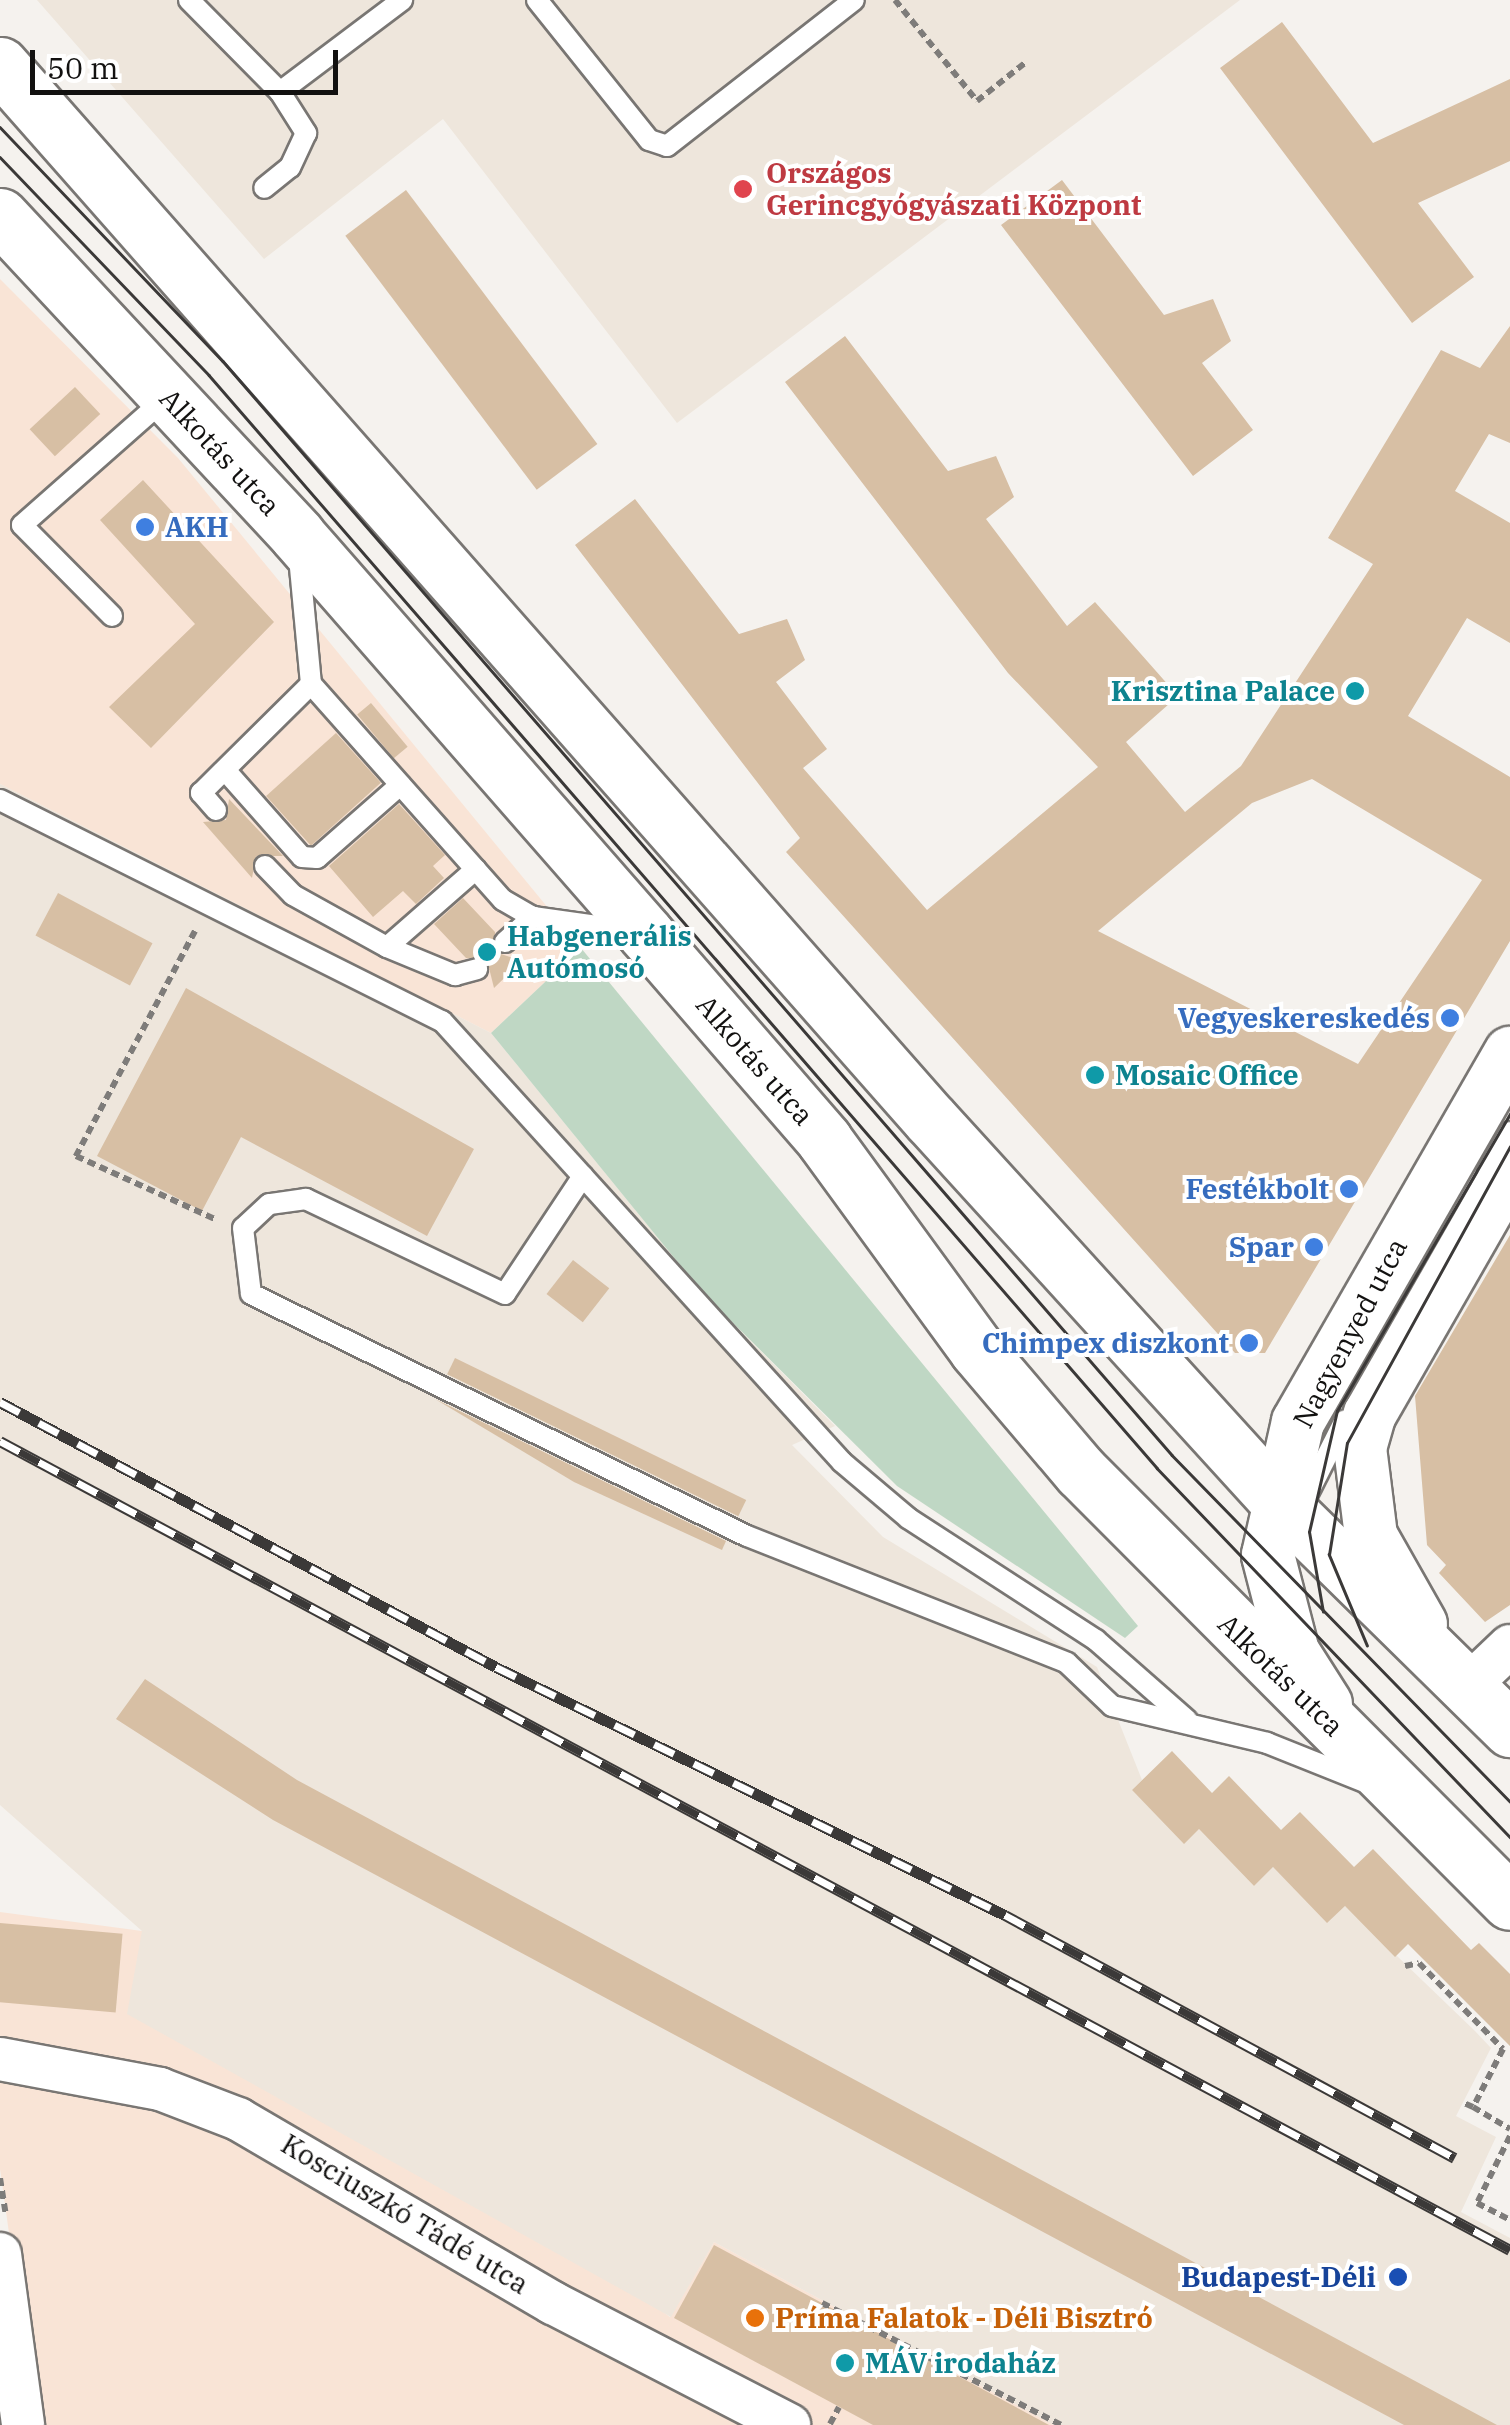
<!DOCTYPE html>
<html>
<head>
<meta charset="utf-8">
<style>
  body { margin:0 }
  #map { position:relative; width:1510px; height:2425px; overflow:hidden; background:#f5f2ee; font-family:"IBM Plex Serif",serif }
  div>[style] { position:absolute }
  .commercial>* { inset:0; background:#f9e4d6 }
  .built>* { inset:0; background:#eee6dc }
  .green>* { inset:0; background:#bfd7c4 }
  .building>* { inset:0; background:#d7bfa4; transform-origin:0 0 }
  .path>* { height:6px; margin-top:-3px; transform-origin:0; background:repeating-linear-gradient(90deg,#7e7c7a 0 8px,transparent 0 13px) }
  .roads { filter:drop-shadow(2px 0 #797673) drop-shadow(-2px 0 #797673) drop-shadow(0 2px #797673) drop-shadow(0 -2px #797673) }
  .service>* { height:20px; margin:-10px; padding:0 10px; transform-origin:10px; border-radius:10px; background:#fff }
  .minor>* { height:42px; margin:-21px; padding:0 21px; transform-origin:21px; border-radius:21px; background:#fff }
  .tertiary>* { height:52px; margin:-26px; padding:0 26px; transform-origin:26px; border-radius:26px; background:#fff }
  .secondary>* { height:55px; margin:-27.5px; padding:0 27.5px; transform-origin:27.5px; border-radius:27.5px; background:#fff }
  .tram>* { height:2.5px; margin:-1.25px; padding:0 1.25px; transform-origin:1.25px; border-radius:1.25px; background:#3b3938 }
  .rail>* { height:11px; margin-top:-5.5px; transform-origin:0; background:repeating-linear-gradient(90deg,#fff 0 22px,#3b3938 0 44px); box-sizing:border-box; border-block:2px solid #3b3938 }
  .dots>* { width:28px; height:28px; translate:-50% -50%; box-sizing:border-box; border:5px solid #fff; border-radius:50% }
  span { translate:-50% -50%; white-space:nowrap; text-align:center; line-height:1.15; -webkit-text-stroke:8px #fff; paint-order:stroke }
  .health-label { font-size:28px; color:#be3a42; font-weight:700 }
  .left { translate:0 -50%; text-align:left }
  .street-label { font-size:28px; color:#121110 }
  .shop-label { font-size:28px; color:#366cbe; font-weight:700 }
  .right { translate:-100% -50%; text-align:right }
  .culture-label { font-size:28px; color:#0d838f; font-weight:700 }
  .transit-label { font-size:28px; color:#164399; font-weight:700 }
  .food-label { font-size:28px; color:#c56008; font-weight:700 }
  .scale { position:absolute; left:30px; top:50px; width:308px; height:45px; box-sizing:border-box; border:5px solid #121110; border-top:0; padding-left:12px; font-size:30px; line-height:35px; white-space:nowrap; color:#121110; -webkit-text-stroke:8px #fff; paint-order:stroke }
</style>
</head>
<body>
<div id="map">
  <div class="commercial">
    <i style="clip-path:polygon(0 279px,178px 458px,581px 948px,491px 1033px,0 784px)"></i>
    <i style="clip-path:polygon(0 1912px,142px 1931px,670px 2317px,714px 2242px,1054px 2425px,36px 2425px,0 2169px)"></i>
  </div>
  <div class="built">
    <i style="clip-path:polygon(37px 0,1240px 0,677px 423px,443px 119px,264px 259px)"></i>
    <i style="clip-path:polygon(0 784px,491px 1033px,702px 1292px,835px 1426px,792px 1445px,883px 1537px,1097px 1667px,1142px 1780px,1132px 1790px,1184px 1843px,1199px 1829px,1254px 1886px,1273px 1867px,1327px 1922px,1345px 1906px,1475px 2031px,1491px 2048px,1456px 2116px,1496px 2137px,1461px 2212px,1510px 2238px,1510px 2425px,1054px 2425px,714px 2242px,671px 2317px,127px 2014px,142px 1931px,0 1805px)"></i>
  </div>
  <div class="green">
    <i style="clip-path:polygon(581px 948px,1138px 1626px,1125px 1638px,897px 1486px,702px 1292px,491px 1033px)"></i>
  </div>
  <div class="building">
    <i style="clip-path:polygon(1282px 22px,1373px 143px,1510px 79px,1510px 161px,1418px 203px,1474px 277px,1412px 323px,1220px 68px)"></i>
    <i style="clip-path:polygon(1062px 180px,1164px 315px,1213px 299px,1231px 341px,1202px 363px,1253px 430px,1193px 476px,1001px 225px)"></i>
    <i style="left:406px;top:190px;width:318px;height:76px;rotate:53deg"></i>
    <i style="clip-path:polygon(evenodd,1510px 326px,1510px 443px,1489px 434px,1455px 491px,1510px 523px,1510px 643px,1467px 618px,1408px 716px,1510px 777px,1510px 941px,1265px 1353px,1235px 1353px,786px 852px,800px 838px,575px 545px,635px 499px,739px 634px,787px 619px,805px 660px,776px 682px,827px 749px,803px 768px,927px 910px,1098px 767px,1008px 673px,785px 382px,845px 336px,948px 471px,996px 456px,1014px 497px,986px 519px,1067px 626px,1095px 602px,1178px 696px,1126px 742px,1185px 812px,1241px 766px,1373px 564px,1328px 538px,1441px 350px,1480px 368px,1510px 326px,1312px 779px,1482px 880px,1358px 1064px,1098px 931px,1252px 803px,1312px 779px)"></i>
    <i style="left:75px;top:387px;width:37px;height:62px;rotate:47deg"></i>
    <i style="clip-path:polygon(143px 480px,274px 622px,151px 748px,109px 707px,195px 624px,100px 520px)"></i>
    <i style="left:371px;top:703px;width:57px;height:18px;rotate:50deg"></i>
    <i style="left:336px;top:733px;width:67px;height:94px;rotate:48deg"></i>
    <i style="clip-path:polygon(229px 799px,283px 856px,256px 856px,252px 878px,203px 822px,226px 820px)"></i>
    <i style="clip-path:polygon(399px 804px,445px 855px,433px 866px,444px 878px,416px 904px,403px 891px,373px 917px,329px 866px)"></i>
    <i style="left:58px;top:893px;width:107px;height:48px;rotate:28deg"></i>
    <i style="clip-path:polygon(463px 898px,495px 932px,495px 952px,522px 961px,494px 988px,487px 960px,466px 958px,434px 924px)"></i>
    <i style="clip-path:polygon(186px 988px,474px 1149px,427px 1236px,241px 1137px,202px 1211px,97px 1156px)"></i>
    <i style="clip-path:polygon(1510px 1235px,1510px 1605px,1485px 1622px,1439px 1573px,1446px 1565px,1427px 1545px,1415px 1396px)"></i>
    <i style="left:573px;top:1260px;width:46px;height:43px;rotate:38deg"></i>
    <i style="left:455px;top:1358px;width:324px;height:18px;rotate:26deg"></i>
    <i style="clip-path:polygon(435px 1399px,726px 1541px,722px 1550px,574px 1482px)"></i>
    <i style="clip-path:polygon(145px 1679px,297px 1780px,1497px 2425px,1404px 2425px,273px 1820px,116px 1719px)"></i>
    <i style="clip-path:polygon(1172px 1751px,1212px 1793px,1229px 1776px,1281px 1830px,1300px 1812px,1354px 1867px,1373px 1849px,1471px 1950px,1479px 1943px,1510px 1974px,1510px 2046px,1408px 1944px,1395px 1957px,1345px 1906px,1327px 1923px,1273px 1867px,1254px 1886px,1199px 1829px,1184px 1844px,1132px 1790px)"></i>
    <i style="left:0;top:1923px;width:123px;height:79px;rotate:5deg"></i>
    <i style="clip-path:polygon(714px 2245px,822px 2303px,1049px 2425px,873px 2425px,674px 2318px)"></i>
  </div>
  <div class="path">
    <i style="left:895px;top:0;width:130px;rotate:50.9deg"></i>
    <i style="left:977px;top:101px;width:63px;rotate:-38.5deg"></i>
    <i style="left:195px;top:931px;width:255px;rotate:117.9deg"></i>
    <i style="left:76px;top:1156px;width:153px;rotate:24.4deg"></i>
    <i style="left:1405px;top:1966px;width:14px;rotate:-12deg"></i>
    <i style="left:1419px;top:1963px;width:120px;rotate:45.7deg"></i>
    <i style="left:1503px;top:2049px;width:65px;rotate:117.3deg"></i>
    <i style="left:1473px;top:2107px;width:12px;rotate:-156deg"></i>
    <i style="left:1473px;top:2107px;width:43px;rotate:30.7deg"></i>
    <i style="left:1510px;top:2136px;width:75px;rotate:116.2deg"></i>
    <i style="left:1477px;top:2203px;width:37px;rotate:27deg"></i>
    <i style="left:0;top:2178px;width:38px;rotate:81deg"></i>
    <i style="left:822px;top:2303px;width:268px;rotate:27deg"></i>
    <i style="left:830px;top:2424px;width:19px;rotate:-62deg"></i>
  </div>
  <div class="roads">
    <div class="service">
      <i style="left:189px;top:0;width:129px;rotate:45.3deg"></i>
      <i style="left:280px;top:92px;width:49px;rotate:57.6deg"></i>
      <i style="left:306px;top:133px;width:38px;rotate:115deg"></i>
      <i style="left:290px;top:167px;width:33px;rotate:141deg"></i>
      <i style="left:537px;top:0;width:179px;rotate:51.3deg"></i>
      <i style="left:649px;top:140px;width:19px;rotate:18deg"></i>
      <i style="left:667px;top:146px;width:237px;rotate:-38deg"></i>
      <i style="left:280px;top:92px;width:153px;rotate:-37deg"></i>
      <i style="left:299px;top:557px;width:128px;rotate:84.6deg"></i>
      <i style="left:311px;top:684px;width:289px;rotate:48.4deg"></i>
      <i style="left:503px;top:900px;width:34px;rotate:30deg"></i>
      <i style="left:533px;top:917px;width:95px;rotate:7.9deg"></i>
      <i style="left:112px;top:616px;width:128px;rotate:-134.7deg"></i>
      <i style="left:22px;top:525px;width:193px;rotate:-41.4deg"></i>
      <i style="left:225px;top:770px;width:116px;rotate:48.5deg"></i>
      <i style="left:302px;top:857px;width:15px;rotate:4deg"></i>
      <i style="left:317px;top:858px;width:111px;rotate:-41.3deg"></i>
      <i style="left:0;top:800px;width:494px;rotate:26.6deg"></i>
      <i style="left:442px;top:1021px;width:595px;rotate:47.79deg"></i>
      <i style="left:842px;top:1462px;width:87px;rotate:40.3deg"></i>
      <i style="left:908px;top:1518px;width:224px;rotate:33deg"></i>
      <i style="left:1096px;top:1640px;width:121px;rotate:41.3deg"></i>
      <i style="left:216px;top:810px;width:23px;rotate:-131deg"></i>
      <i style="left:201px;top:793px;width:155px;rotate:-44.7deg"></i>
      <i style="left:265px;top:866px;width:40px;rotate:46deg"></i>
      <i style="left:293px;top:895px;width:107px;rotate:29deg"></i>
      <i style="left:387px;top:947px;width:74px;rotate:22.4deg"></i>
      <i style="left:455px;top:975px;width:23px;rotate:-15deg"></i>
      <i style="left:505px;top:942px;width:38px;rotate:-42deg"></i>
      <i style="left:387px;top:947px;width:118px;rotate:-41.2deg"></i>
      <i style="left:1488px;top:1170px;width:44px;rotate:-59.9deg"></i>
      <i style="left:583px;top:1176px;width:141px;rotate:123.5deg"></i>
      <i style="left:505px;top:1294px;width:221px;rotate:-154.5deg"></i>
      <i style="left:306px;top:1199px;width:37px;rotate:172deg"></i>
      <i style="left:269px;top:1204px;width:35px;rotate:137deg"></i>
      <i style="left:243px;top:1228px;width:66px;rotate:83.1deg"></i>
      <i style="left:251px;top:1294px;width:552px;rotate:26.01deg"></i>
      <i style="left:747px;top:1536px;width:344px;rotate:21.6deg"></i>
      <i style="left:1067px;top:1663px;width:62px;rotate:43.7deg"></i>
      <i style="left:1112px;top:1706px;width:159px;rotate:13.4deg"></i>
      <i style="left:1267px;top:1743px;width:108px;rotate:21.8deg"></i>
      <i style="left:1297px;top:1515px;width:106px;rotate:-63.2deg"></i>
    </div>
    <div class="minor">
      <i style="left:1468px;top:1686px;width:58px;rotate:-43.6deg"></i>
      <i style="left:0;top:2059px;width:163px;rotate:10.6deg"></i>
      <i style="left:160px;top:2089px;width:84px;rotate:21deg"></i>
      <i style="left:238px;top:2119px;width:365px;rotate:30.3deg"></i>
      <i style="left:553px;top:2303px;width:266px;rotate:27.3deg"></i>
      <i style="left:0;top:2254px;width:173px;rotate:82.3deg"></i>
    </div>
    <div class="tertiary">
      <i style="left:1421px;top:1624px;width:101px;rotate:-119.6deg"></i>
      <i style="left:1371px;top:1536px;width:89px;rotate:-97.1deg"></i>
      <i style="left:1360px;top:1448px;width:35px;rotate:-74deg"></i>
      <i style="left:1370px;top:1414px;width:281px;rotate:-60.2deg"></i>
      <i style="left:1326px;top:1704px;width:62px;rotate:-122.4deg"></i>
      <i style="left:1293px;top:1652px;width:100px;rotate:-104.5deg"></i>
      <i style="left:1268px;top:1555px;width:136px;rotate:-77.3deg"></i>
      <i style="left:1298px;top:1422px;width:426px;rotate:-60.1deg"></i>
    </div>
    <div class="secondary">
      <i style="left:0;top:65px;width:1406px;rotate:48.58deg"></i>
      <i style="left:930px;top:1119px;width:515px;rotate:47.67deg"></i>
      <i style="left:1277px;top:1500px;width:327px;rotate:44.5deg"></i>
      <i style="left:0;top:216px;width:436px;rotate:47deg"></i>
      <i style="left:297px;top:535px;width:529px;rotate:48.83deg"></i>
      <i style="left:645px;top:933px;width:274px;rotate:49.1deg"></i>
      <i style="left:824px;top:1140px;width:260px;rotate:53.9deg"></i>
      <i style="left:977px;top:1350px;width:160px;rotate:49.6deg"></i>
      <i style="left:1081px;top:1472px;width:607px;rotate:45.07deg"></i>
    </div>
  </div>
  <div class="tram">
    <i style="left:0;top:127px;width:323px;rotate:46.4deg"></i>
    <i style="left:223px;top:361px;width:1448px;rotate:49.06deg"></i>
    <i style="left:1172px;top:1455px;width:484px;rotate:45.7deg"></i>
    <i style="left:0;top:157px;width:302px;rotate:46.2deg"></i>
    <i style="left:209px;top:375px;width:1447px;rotate:49.06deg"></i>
    <i style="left:1157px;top:1468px;width:511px;rotate:46.27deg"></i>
    <i style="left:1323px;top:1612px;width:81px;rotate:-99.9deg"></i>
    <i style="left:1309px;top:1532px;width:124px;rotate:-77deg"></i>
    <i style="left:1337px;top:1411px;width:344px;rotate:-59.8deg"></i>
    <i style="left:1367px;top:1646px;width:99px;rotate:-112.7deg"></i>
    <i style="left:1329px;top:1555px;width:113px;rotate:-80.9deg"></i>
    <i style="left:1347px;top:1443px;width:338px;rotate:-61.2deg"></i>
  </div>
  <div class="rail">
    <i style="left:0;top:1402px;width:562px;rotate:28.11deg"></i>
    <i style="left:496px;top:1667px;width:566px;rotate:25.98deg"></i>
    <i style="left:1005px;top:1915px;width:511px;rotate:28.37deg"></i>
    <i style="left:0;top:1441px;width:1713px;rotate:28.18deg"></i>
  </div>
  <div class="dots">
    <i style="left:743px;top:189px;background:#e0444e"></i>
    <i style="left:145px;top:527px;background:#3f7fe0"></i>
    <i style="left:1355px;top:691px;background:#0f9aa8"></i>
    <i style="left:487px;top:952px;background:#0f9aa8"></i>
    <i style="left:1450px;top:1018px;background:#3f7fe0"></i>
    <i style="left:1095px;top:1075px;background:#0f9aa8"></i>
    <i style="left:1349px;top:1189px;background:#3f7fe0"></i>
    <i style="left:1314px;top:1247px;background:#3f7fe0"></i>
    <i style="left:1249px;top:1343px;background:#3f7fe0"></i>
    <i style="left:1398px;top:2277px;background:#1a4fb4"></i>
    <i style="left:755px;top:2318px;background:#e8710a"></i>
    <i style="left:845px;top:2363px;background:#0f9aa8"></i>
  </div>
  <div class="health-label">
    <span class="left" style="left:766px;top:189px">Országos<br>Gerincgyógyászati Központ</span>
  </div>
  <div class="street-label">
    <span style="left:220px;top:452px;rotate:47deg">Alkotás utca</span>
    <span style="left:755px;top:1060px;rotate:49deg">Alkotás utca</span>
    <span style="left:1350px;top:1333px;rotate:-62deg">Nagyenyed utca</span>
    <span style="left:1281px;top:1675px;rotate:44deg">Alkotás utca</span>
    <span style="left:405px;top:2214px;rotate:31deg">Kosciuszkó Tádé utca</span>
  </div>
  <div class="shop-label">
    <span class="left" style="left:165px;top:527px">AKH</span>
    <span class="right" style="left:1430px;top:1018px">Vegyeskereskedés</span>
    <span class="right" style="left:1329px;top:1189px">Festékbolt</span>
    <span class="right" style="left:1294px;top:1247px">Spar</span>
    <span class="right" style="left:1229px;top:1343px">Chimpex diszkont</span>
  </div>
  <div class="culture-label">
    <span class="right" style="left:1335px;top:691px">Krisztina Palace</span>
    <span class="left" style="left:507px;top:952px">Habgenerális<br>Autómosó</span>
    <span class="left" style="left:1115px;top:1075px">Mosaic Office</span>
    <span class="left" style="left:865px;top:2363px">MÁV irodaház</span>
  </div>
  <div class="transit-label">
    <span class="right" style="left:1376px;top:2277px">Budapest-Déli</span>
  </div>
  <div class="food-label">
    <span class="left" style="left:775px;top:2318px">Príma Falatok - Déli Bisztró</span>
  </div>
  <div class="scale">50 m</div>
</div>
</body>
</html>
